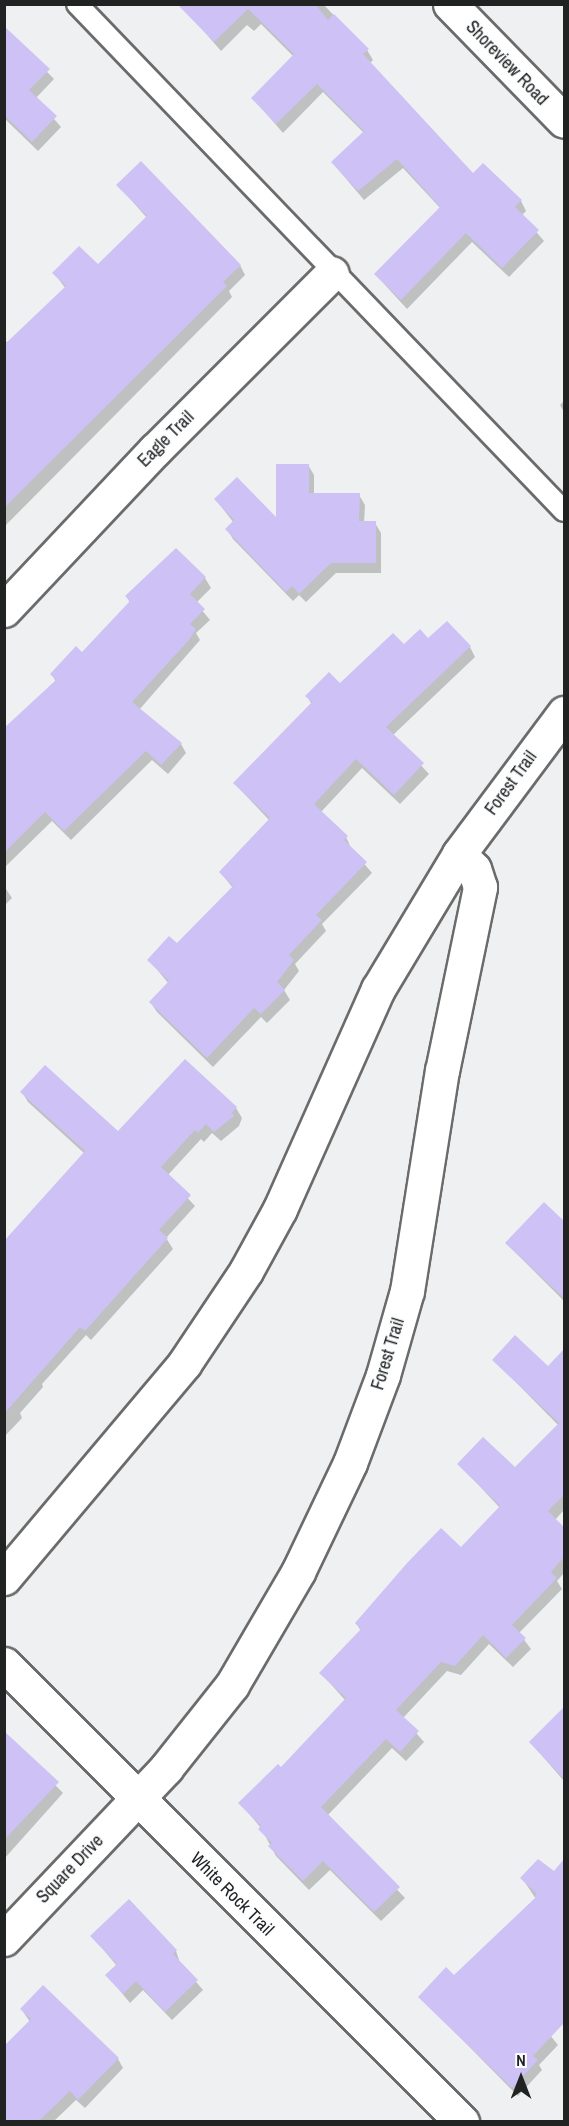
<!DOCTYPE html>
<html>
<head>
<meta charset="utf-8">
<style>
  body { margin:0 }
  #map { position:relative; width:569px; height:2126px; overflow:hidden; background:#eff0f1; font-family:"Archivo Narrow",sans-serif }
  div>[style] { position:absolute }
  .shadow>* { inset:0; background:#0003 }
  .building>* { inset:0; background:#cec1f5 }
  .roads { filter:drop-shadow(2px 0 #6b6b6c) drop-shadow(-2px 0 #6b6b6c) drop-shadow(0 2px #6b6b6c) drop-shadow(0 -2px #6b6b6c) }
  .service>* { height:20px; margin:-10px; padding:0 10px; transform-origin:10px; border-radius:10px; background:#fff }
  .minor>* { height:33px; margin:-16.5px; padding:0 16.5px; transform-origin:16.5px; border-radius:16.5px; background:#fff }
  .tertiary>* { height:33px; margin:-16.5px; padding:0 16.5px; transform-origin:16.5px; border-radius:16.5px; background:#fff }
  span { translate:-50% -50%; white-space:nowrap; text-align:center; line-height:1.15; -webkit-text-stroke:5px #fcfdfe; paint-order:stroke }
  .street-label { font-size:18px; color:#212222 }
  .frame { position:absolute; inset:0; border:6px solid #212222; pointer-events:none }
  .north { position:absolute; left:491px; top:2048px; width:60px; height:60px; -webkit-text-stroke:4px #fcfdfe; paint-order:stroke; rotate:0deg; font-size:16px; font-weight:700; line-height:24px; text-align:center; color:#212222 }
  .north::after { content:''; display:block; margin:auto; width:21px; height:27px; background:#212222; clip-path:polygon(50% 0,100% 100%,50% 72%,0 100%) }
</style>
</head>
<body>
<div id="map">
  <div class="shadow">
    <i style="clip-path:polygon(195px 4px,323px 4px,367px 50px,373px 60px,370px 63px,473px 175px,521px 201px,526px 211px,522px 215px,544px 241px,509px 277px,472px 242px,407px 309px,376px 275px,441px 209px,403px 168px,364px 200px,332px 162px,364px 133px,323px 92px,283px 133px,253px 98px,294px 57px,261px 24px,254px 31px,247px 25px,221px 51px,189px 14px)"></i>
    <i style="clip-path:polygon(4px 28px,54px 79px,36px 98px,61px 127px,38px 151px,4px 118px)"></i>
    <i style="clip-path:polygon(118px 185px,240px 265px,245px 275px,229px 291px,232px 297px,6px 525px,4px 340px,8px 343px,66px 289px,54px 273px,98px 266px,147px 218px)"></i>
    <i style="clip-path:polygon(564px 401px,564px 412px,560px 405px)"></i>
    <i style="clip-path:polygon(308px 465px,314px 475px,314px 495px,359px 495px,365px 505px,364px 523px,375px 523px,381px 533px,381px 573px,336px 573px,306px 602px,299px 595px,293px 601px,233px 539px,227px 529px,234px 523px,216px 500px,277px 521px)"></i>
    <i style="clip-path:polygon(205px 578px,211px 588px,196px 603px,210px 620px,196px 633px,200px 640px,139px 710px,181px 744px,186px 753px,168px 774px,152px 760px,71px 840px,52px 821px,4px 868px,4px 730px,56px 682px,52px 675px,82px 654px,130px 603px,127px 597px)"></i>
    <i style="clip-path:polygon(428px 640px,470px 647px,475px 657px,393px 735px,429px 774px,400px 804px,362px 768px,321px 812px,346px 837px,351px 848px,372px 873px,322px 924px,326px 931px,295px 964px,299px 971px,284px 990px,290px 1000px,267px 1023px,261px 1017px,213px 1067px,157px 1012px,151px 1003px,169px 984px,149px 960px,177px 945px,233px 888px,220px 872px,269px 820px,235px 784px,312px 705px,307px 696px,340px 685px,404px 646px)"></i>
    <i style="clip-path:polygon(4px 886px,12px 898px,4px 906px)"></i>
    <i style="clip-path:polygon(22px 1092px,118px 1134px,236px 1108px,242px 1118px,239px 1126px,221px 1141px,212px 1133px,204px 1142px,201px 1139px,167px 1176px,195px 1206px,166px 1238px,173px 1249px,91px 1340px,86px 1335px,42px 1384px,43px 1387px,20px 1413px,22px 1418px,4px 1437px,4px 1244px,85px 1154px,28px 1102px)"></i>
    <i style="clip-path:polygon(544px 1204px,564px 1223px,564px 1301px,507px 1244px)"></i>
    <i style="clip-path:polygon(564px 1351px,564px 1431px,494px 1360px,548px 1368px)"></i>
    <i style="clip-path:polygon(550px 1434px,564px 1448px,564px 1510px,555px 1520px,564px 1529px,564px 1573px,557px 1581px,562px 1589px,519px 1633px,531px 1649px,513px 1667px,489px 1644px,461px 1675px,447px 1671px,403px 1718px,424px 1742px,406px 1761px,392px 1748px,327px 1816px,405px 1898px,381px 1921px,330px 1870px,309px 1890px,276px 1856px,261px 1828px,240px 1803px,281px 1769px,345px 1700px,321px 1673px,361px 1631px,356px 1623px,461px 1549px,500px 1508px,459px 1464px,515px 1469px)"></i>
    <i style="clip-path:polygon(559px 1715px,564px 1720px,564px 1781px,531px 1743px)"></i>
    <i style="clip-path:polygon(4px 1733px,63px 1793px,4px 1859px)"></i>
    <i style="clip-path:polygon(564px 1874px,564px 2003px,542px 2025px,558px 2045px,539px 2065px,542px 2070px,518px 2096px,420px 1997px,454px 1977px,536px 1899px,522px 1878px,560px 1878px)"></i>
    <i style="clip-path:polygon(92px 1936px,176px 1951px,180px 1963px,203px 1990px,172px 2020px,143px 1990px,130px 2003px,107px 1975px,117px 1966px)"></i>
    <i style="clip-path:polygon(22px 2010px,118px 2059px,123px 2068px,85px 2108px,76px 2100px,53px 2122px,4px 2122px,4px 2048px,30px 2022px)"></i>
  </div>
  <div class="building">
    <i style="clip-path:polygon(177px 4px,315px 4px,328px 20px,334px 14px,369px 49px,363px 54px,473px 173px,483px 163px,522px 200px,515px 207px,539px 230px,502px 268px,466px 233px,401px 300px,374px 274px,440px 207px,397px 159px,358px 191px,331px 162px,364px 131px,317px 84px,276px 124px,251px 98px,294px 54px,248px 9px,214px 42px)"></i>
    <i style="clip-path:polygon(4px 26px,50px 69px,29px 90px,57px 116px,32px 142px,4px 115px)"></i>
    <i style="clip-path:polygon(141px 161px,241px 265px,223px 282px,227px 286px,4px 508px,4px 345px,66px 286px,52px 273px,79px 246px,98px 264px,147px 216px,116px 185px)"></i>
    <i style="clip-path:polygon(276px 464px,309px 464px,309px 493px,360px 493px,359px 521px,376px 521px,376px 563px,331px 563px,299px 594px,292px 586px,286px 592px,225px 529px,234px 520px,214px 499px,237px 477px,276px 517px)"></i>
    <i style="clip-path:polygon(176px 548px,206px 577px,190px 594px,205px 609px,190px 624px,196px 629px,189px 640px,132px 702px,182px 743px,161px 765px,146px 751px,64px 831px,45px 812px,4px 853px,4px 728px,56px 680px,50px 674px,76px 646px,82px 652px,130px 601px,125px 596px)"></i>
    <i style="clip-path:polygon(447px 621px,471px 646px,386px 727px,424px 763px,394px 795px,356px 759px,314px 804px,348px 836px,344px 840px,367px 862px,316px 915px,322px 920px,289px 955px,294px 960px,277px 982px,285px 990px,261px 1014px,254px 1008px,207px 1058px,149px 1002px,169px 981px,147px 960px,169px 936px,177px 943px,233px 886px,219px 872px,270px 818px,233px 783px,312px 702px,305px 696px,329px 672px,340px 683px,393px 633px,404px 644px,420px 629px,428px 638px)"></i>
    <i style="clip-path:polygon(185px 1059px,237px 1107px,232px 1113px,234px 1116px,214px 1132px,206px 1124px,198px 1133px,195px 1130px,161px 1167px,191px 1195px,159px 1230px,168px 1238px,85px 1331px,80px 1327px,4px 1414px,4px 1241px,85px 1151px,20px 1092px,45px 1065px,118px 1131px)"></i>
    <i style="clip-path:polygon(544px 1202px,564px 1221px,564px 1298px,505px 1243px)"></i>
    <i style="clip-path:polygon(515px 1335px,548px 1366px,564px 1349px,564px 1495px,548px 1511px,564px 1527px,564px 1557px,551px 1572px,557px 1578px,512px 1625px,526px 1638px,506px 1658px,483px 1635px,455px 1666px,441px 1662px,396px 1710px,419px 1731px,400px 1752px,386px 1739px,321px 1807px,400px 1887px,374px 1912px,323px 1861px,303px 1881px,268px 1846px,272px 1843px,258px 1829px,261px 1826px,238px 1803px,278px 1764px,281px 1767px,346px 1698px,319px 1673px,361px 1629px,355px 1623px,408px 1562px,441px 1528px,461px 1547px,500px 1506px,457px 1464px,483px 1437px,515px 1467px,559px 1423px,492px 1360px)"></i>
    <i style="clip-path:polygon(564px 1707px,564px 1779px,529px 1742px)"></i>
    <i style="clip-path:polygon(4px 1731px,59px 1782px,4px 1840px)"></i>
    <i style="clip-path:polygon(538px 1859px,554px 1871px,564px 1859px,564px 2023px,533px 2056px,538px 2060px,512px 2088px,418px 1997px,446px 1967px,454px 1975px,535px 1898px,536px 1893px,520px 1878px)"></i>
    <i style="clip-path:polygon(129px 1899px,177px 1950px,173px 1954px,198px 1980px,165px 2012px,136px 1981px,123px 1994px,105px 1975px,117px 1964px,90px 1936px)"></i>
    <i style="clip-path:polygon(43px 1985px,119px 2058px,78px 2100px,70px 2091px,39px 2121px,4px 2121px,4px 2046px,31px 2019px,20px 2009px)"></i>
  </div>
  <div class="roads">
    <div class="service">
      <i style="left:77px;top:4px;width:703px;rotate:46.15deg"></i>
    </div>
    <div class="minor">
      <i style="left:450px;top:4px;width:163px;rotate:45.7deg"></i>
      <i style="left:4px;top:610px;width:220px;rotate:-46.7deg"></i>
      <i style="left:155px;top:450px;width:250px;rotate:-45deg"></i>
      <i style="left:4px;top:1578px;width:280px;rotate:-49.9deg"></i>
      <i style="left:184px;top:1364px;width:112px;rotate:-56.3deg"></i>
      <i style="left:246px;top:1271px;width:71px;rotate:-61.3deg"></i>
      <i style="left:280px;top:1209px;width:241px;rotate:-66deg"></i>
      <i style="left:378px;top:989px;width:157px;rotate:-59deg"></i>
      <i style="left:459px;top:854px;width:176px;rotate:-53.3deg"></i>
      <i style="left:4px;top:1939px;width:236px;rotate:-46.5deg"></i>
      <i style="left:166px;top:1768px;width:106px;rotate:-51.5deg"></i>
      <i style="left:232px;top:1685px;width:131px;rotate:-59.7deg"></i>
      <i style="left:298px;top:1572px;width:121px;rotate:-64.5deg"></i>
      <i style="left:350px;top:1463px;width:94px;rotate:-69.4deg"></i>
      <i style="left:383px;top:1375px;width:87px;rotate:-74.1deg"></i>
      <i style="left:407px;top:1291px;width:223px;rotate:-81deg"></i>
      <i style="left:442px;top:1071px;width:188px;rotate:-78.3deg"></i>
      <i style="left:480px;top:887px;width:19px;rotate:-108deg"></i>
      <i style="left:474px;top:869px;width:21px;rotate:-135deg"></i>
    </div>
    <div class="tertiary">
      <i style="left:4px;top:1664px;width:648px;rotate:45deg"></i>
    </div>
  </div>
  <div class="street-label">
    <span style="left:507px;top:63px;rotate:46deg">Shoreview Road</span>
    <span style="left:166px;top:439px;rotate:-45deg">Eagle Trail</span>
    <span style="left:511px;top:783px;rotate:-54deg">Forest Trail</span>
    <span style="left:388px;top:1354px;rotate:-73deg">Forest Trail</span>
    <span style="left:70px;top:1869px;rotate:-46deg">Square Drive</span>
    <span style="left:232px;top:1894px;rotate:45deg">White Rock Trail</span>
  </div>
  <div class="frame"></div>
  <div class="north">N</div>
</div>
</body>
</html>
